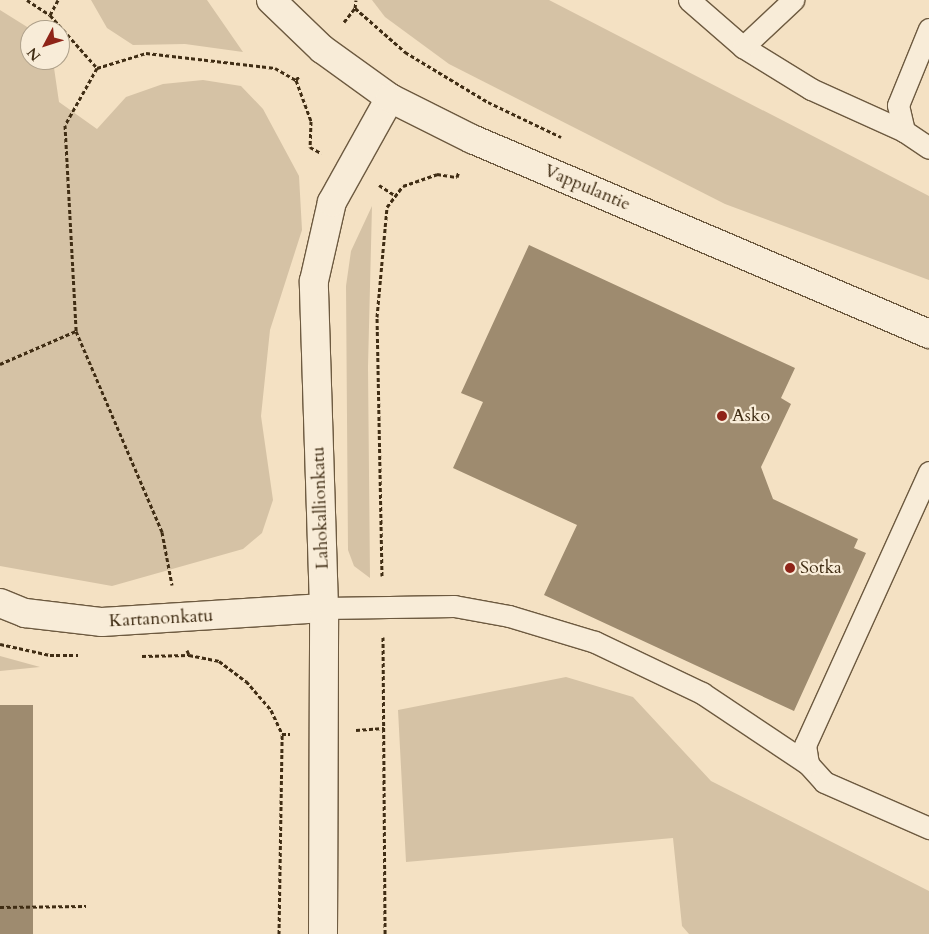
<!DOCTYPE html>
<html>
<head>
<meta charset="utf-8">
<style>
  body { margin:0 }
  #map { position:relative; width:929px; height:934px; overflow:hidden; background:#f4e1c3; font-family:Cardo,serif }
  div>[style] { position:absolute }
  .green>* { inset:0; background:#d5c2a5 }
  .building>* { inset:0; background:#9e8b6f; transform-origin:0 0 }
  .path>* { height:3px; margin-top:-1.5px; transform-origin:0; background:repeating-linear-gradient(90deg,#402d14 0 4px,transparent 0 6.5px) }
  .roads { filter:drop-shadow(1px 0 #6d5a40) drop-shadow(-1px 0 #6d5a40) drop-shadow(0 1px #6d5a40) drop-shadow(0 -1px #6d5a40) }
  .lane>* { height:21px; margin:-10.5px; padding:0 10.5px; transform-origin:10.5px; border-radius:10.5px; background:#f8ecd8 }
  .street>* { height:28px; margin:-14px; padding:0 14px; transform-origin:14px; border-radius:14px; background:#f8ecd8 }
  .secondary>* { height:28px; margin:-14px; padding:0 14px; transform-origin:14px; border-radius:14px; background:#f8ecd8 }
  .dots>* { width:14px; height:14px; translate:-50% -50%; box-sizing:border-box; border:2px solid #f8ecd8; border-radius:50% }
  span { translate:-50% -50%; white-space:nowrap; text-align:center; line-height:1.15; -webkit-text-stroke:4.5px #f8ecd8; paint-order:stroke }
  .street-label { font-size:18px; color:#402d14 }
  .poi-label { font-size:18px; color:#402d14 }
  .left { translate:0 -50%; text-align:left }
  .north { position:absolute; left:20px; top:20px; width:50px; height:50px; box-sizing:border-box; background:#f8ecd8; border:1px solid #aea08a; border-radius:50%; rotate:230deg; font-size:14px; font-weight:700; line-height:20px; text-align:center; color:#402d14 }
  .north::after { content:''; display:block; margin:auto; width:18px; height:22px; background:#8f2418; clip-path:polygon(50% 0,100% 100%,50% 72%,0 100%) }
</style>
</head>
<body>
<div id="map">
  <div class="green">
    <i style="clip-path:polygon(91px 0,207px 0,243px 52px,185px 44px,133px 45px,107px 28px)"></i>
    <i style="clip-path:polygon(372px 0,549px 0,929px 196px,929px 280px,725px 204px,449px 64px,385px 17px)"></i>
    <i style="clip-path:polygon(0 10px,32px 30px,30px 60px,53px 61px,59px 102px,97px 129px,126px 97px,163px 84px,203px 80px,241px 86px,263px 109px,299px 176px,302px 230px,270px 330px,261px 416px,273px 500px,262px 533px,243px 549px,112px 586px,0 566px)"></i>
    <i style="clip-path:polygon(372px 206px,368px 367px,370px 578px,354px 566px,348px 550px,346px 286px,351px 251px)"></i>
    <i style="clip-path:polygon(0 656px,40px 667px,0 671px)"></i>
    <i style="clip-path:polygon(566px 677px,633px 697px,711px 781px,929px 891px,929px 934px,689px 934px,682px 926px,673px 838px,406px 862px,398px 710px)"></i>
  </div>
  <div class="building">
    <i style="clip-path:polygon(529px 245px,795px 368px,781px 398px,791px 404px,761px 467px,773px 499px,858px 539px,854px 548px,866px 553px,794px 711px,544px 595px,577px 525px,453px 468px,483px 402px,461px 393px)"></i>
    <i style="left:0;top:705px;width:33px;height:229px"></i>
  </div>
  <div class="path">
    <i style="left:27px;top:0;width:27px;rotate:33deg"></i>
    <i style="left:50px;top:15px;width:71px;rotate:48.4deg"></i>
    <i style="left:97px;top:68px;width:51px;rotate:-17deg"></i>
    <i style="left:146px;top:53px;width:130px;rotate:6.6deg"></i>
    <i style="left:275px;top:68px;width:24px;rotate:30deg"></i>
    <i style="left:296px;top:80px;width:6px;rotate:-51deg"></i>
    <i style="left:355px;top:8px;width:67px;rotate:41.3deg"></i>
    <i style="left:405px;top:52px;width:97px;rotate:31.1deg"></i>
    <i style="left:488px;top:102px;width:81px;rotate:25.6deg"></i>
    <i style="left:50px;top:15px;width:17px;rotate:-62deg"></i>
    <i style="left:344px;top:22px;width:18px;rotate:-52deg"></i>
    <i style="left:355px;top:8px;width:8px;rotate:-83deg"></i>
    <i style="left:97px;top:68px;width:65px;rotate:119.3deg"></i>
    <i style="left:65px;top:125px;width:206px;rotate:86.9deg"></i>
    <i style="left:76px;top:331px;width:219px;rotate:66.8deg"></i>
    <i style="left:162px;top:532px;width:54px;rotate:79.3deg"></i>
    <i style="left:296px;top:80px;width:44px;rotate:69.9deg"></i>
    <i style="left:311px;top:121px;width:26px;rotate:92deg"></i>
    <i style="left:310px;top:147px;width:13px;rotate:29deg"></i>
    <i style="left:379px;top:185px;width:17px;rotate:33deg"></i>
    <i style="left:0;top:364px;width:83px;rotate:-23.5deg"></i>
    <i style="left:382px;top:576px;width:259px;rotate:-91.1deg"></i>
    <i style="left:377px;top:317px;width:110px;rotate:-84.8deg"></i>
    <i style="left:387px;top:207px;width:26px;rotate:-53deg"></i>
    <i style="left:403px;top:186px;width:36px;rotate:-19deg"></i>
    <i style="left:437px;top:174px;width:20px;rotate:9deg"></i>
    <i style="left:457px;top:177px;width:6px;rotate:-72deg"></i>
    <i style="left:383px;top:637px;width:297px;rotate:89.6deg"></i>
    <i style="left:0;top:644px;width:51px;rotate:12.4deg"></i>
    <i style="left:50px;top:655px;width:28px"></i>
    <i style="left:187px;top:650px;width:5px;rotate:68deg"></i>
    <i style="left:189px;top:655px;width:31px;rotate:11deg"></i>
    <i style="left:219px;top:661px;width:34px;rotate:37deg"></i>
    <i style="left:246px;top:681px;width:38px;rotate:49deg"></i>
    <i style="left:271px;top:710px;width:26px;rotate:65deg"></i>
    <i style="left:282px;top:734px;width:8px"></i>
    <i style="left:142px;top:656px;width:47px;rotate:-1.2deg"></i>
    <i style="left:356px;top:730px;width:28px;rotate:-4deg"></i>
    <i style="left:0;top:907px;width:86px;rotate:-0.7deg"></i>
    <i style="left:279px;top:934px;width:200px;rotate:-89.1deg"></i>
  </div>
  <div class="roads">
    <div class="lane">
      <i style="left:689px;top:0;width:72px;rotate:41deg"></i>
      <i style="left:743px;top:47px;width:80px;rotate:31.7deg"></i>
      <i style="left:811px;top:89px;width:102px;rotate:24.3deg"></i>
      <i style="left:929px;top:29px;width:82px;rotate:112.2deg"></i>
      <i style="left:898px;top:105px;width:27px;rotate:77deg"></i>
      <i style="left:904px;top:131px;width:30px;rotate:34deg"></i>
      <i style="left:743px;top:47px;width:69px;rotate:-43.2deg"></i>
      <i style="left:929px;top:472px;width:300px;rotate:114.4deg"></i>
      <i style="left:805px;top:745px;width:19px;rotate:81deg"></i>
      <i style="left:808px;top:764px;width:24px;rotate:48deg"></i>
      <i style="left:824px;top:782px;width:115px;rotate:23.7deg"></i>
      <i style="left:324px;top:608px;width:130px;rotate:-0.9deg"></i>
      <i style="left:454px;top:606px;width:56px;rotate:10.3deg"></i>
      <i style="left:509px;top:616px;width:90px;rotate:16.8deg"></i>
      <i style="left:595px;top:642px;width:119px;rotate:25.5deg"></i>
      <i style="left:702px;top:693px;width:128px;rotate:33.8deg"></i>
    </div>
    <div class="street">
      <i style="left:0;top:603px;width:27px;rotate:22deg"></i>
      <i style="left:25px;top:613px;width:78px;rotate:6.7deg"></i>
      <i style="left:102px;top:622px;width:222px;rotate:-3.6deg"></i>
      <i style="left:323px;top:934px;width:326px;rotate:-89.8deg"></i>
      <i style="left:324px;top:608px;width:327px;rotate:-91.8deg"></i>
      <i style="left:314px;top:281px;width:81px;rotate:-77.2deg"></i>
      <i style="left:332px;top:202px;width:119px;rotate:-60.9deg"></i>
    </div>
    <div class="secondary">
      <i style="left:271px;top:0;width:71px;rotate:43.9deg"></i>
      <i style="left:322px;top:49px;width:84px;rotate:35.8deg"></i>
      <i style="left:390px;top:98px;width:92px;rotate:26.6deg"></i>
      <i style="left:472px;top:139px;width:497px;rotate:23.1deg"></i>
    </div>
  </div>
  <div class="dots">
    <i style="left:722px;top:416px;background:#8f2418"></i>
    <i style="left:790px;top:568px;background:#8f2418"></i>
  </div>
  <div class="street-label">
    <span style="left:587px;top:188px;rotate:23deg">Vappulantie</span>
    <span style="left:321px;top:508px;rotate:-92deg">Lahokallionkatu</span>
    <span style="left:161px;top:619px;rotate:-3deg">Kartanonkatu</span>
  </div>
  <div class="poi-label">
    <span class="left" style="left:732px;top:416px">Asko</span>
    <span class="left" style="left:800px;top:568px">Sotka</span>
  </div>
  <div class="north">N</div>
</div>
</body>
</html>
